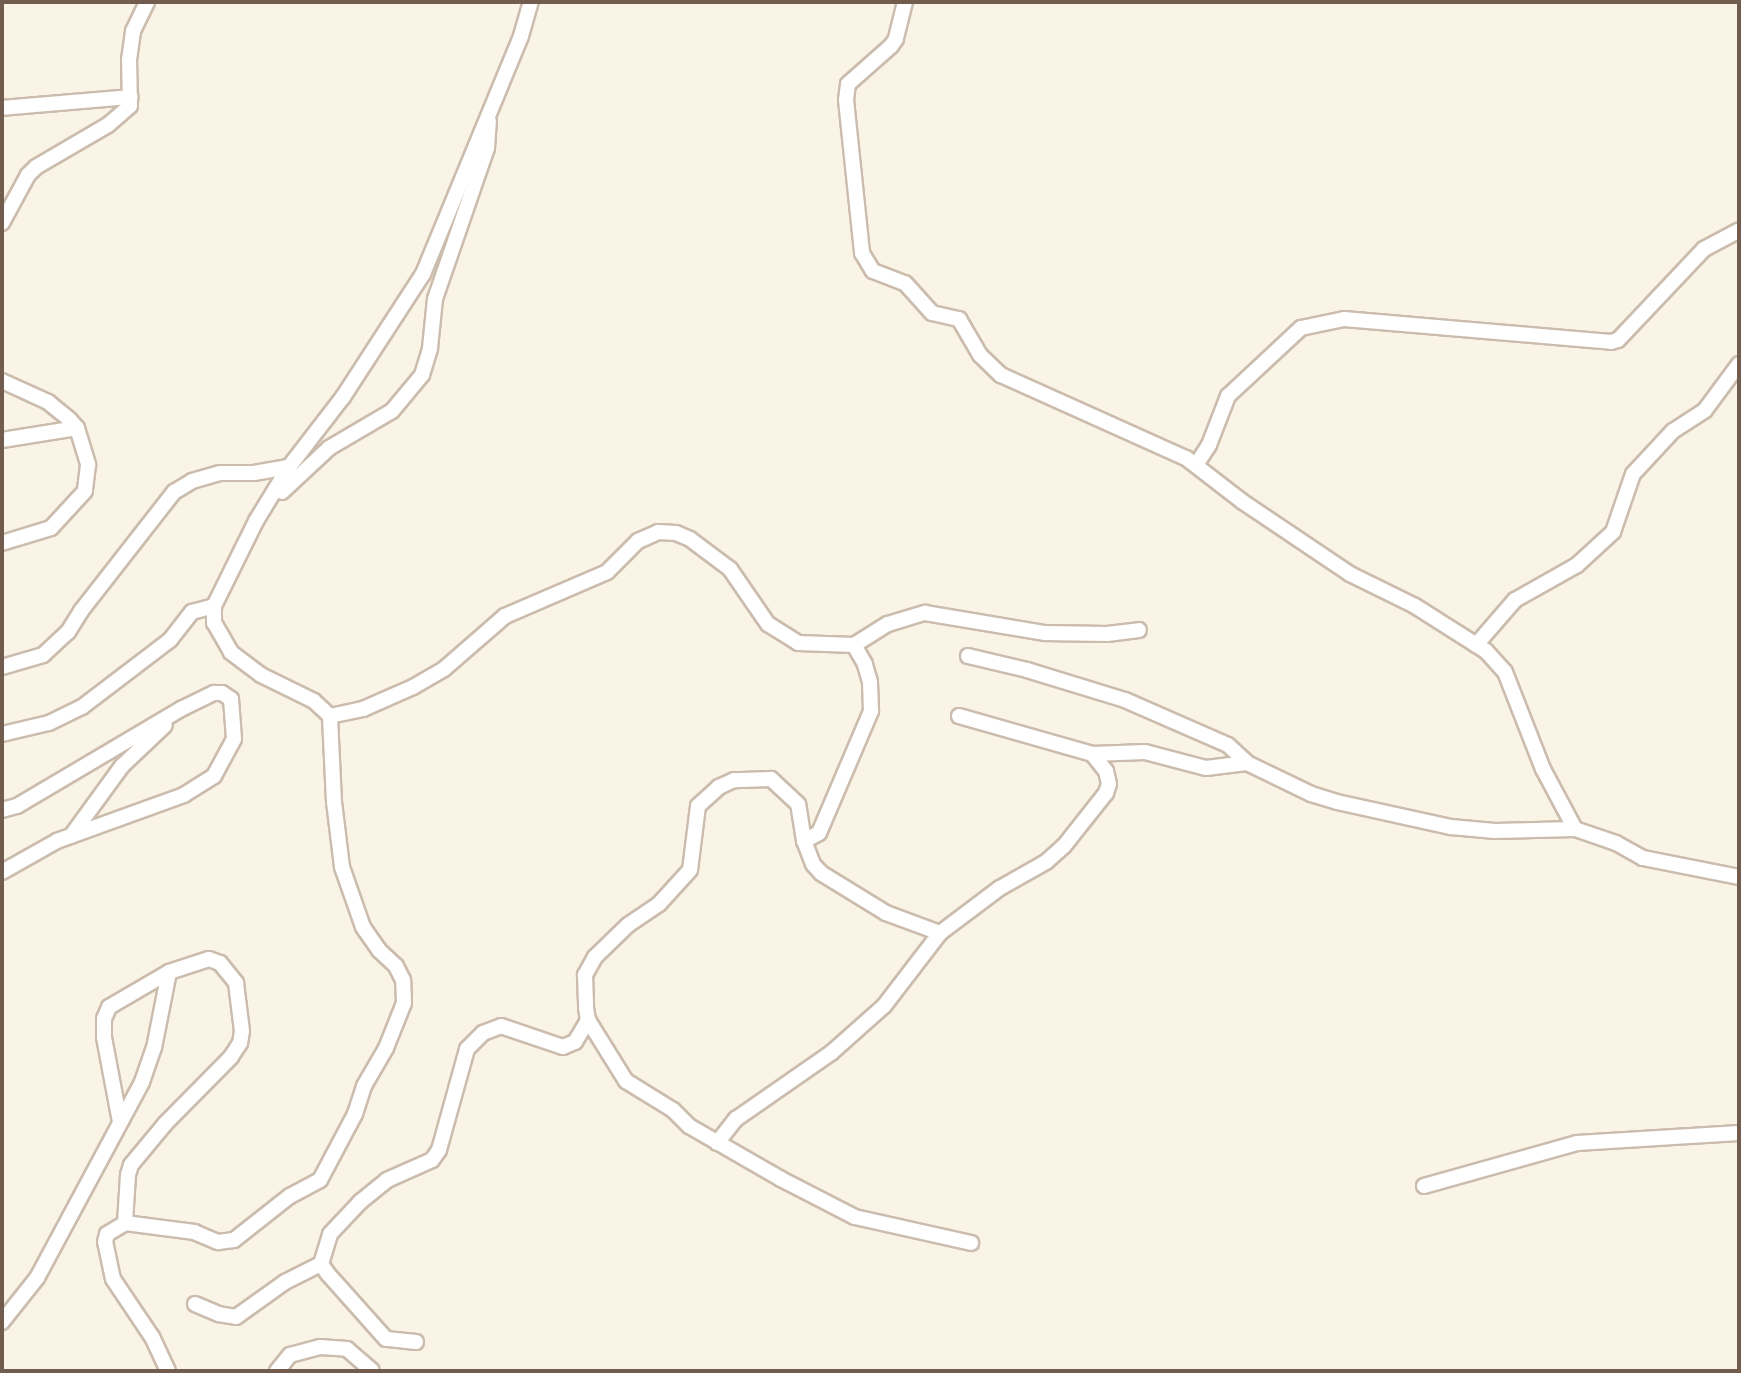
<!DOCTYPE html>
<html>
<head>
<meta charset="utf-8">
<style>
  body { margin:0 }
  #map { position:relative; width:1741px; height:1373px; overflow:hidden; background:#faf4e6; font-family:Signika,sans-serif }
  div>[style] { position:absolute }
  .roads { filter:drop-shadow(2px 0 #cbbcad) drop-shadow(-2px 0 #cbbcad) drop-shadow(0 2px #cbbcad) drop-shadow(0 -2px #cbbcad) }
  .street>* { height:14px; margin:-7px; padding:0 7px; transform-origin:7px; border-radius:7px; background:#fff }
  span { translate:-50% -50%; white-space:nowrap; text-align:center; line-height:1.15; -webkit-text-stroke:5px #fdf7ec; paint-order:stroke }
  .frame { position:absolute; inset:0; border:4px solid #715c4d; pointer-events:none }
</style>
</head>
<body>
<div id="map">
  <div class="roads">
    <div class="street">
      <i style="left:905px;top:2px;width:38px;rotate:104deg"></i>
      <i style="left:896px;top:39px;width:9px;rotate:126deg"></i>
      <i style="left:891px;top:46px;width:57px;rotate:138.5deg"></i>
      <i style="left:848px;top:84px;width:16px;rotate:97deg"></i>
      <i style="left:846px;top:100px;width:154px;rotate:84deg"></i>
      <i style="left:862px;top:253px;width:21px;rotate:59deg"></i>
      <i style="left:873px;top:271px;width:34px;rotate:21deg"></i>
      <i style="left:905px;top:283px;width:40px;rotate:48deg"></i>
      <i style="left:932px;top:313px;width:28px;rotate:13deg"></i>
      <i style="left:959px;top:319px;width:42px;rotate:59.7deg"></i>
      <i style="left:980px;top:355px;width:29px;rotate:44deg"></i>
      <i style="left:1001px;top:375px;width:203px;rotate:24.2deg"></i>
      <i style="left:1186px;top:458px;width:72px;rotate:37.7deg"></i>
      <i style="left:1243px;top:502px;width:129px;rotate:33.9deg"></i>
      <i style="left:1350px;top:574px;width:72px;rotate:26.2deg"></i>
      <i style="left:1415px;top:606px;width:84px;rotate:32.4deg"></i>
      <i style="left:1486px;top:651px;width:28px;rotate:48deg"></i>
      <i style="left:1505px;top:672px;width:104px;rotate:68.6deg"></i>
      <i style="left:1543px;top:769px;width:68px;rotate:61.9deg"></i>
      <i style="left:2px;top:108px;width:129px;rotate:-4.9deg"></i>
      <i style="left:2px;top:223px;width:55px;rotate:-61.6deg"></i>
      <i style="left:28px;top:175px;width:11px;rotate:-45deg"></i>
      <i style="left:36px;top:167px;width:83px;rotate:-30.3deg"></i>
      <i style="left:108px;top:125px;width:29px;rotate:-41deg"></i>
      <i style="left:130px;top:106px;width:46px;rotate:-91.2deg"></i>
      <i style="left:129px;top:60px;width:29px;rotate:-82deg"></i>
      <i style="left:133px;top:31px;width:32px;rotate:-64deg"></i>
      <i style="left:2px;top:381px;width:51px;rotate:24.5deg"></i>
      <i style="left:48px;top:402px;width:28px;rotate:39deg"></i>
      <i style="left:70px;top:420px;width:11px;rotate:49deg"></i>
      <i style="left:77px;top:428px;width:39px;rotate:73deg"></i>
      <i style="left:88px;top:465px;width:26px;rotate:97deg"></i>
      <i style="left:85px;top:491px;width:50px;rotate:132.6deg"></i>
      <i style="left:51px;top:528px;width:51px;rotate:163deg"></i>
      <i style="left:2px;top:440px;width:76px;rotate:-9.1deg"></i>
      <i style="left:1196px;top:465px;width:24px;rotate:-57deg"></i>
      <i style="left:1209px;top:445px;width:53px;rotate:-68.8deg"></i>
      <i style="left:1228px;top:396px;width:100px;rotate:-43deg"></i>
      <i style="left:1301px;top:328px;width:44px;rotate:-11.8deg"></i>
      <i style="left:1344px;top:319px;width:268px;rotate:4.9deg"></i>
      <i style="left:1611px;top:342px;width:7px;rotate:-16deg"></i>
      <i style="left:1618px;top:340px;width:125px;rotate:-46.6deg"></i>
      <i style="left:1704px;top:249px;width:40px;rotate:-28deg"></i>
      <i style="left:282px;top:492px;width:64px;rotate:-43.1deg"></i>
      <i style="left:329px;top:448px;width:73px;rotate:-30.4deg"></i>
      <i style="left:392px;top:411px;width:47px;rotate:-50.2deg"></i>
      <i style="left:422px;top:375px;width:28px;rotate:-73deg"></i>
      <i style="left:430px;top:348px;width:49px;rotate:-84.2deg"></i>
      <i style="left:435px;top:299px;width:160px;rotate:-71deg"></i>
      <i style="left:487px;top:148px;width:27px;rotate:-86deg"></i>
      <i style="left:1476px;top:645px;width:60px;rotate:-49.1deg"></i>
      <i style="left:1515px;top:600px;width:71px;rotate:-29.4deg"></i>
      <i style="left:1577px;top:565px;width:49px;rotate:-42.5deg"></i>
      <i style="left:1613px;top:532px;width:61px;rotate:-71deg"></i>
      <i style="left:1633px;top:474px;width:59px;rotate:-47.1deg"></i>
      <i style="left:1673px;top:431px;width:38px;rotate:-33deg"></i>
      <i style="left:1705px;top:410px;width:57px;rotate:-53.5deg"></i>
      <i style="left:968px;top:656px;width:61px;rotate:13.3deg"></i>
      <i style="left:1027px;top:670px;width:102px;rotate:17deg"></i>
      <i style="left:1125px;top:700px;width:112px;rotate:23.6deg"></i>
      <i style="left:1228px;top:745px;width:26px;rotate:43deg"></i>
      <i style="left:1247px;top:763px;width:71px;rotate:25.8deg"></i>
      <i style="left:1311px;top:794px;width:27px;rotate:17deg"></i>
      <i style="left:1337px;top:802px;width:117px;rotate:12.4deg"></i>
      <i style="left:1451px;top:827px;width:44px;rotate:5.2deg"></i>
      <i style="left:1495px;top:831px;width:80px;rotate:-1.4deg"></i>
      <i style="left:1575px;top:829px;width:43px;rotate:18.9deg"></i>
      <i style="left:1616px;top:843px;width:31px;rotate:29deg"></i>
      <i style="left:1643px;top:858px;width:98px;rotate:11.2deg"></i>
      <i style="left:2px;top:667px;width:43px;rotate:-16.3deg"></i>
      <i style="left:43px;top:655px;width:34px;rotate:-43deg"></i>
      <i style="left:68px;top:632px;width:25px;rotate:-58deg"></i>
      <i style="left:81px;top:611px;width:151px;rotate:-52deg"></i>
      <i style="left:174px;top:492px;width:21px;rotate:-31deg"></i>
      <i style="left:192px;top:481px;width:29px;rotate:-16deg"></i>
      <i style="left:220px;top:473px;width:34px"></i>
      <i style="left:254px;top:473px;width:36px;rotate:-10deg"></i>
      <i style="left:330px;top:716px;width:34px;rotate:-12deg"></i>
      <i style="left:363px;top:709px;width:55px;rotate:-23.7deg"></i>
      <i style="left:413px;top:687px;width:36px;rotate:-30deg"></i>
      <i style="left:444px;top:669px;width:81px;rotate:-41deg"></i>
      <i style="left:505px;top:616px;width:111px;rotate:-23.3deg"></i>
      <i style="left:607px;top:572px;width:44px;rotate:-45deg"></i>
      <i style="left:638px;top:541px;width:22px;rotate:-24deg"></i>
      <i style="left:658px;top:532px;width:18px;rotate:3deg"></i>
      <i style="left:676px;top:533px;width:15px;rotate:23deg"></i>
      <i style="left:690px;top:539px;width:50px;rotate:36.9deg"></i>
      <i style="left:730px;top:569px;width:67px;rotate:55.4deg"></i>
      <i style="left:768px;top:624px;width:36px;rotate:32deg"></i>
      <i style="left:798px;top:643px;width:56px;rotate:2deg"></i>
      <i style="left:854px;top:645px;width:40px;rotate:-32deg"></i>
      <i style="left:888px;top:624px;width:39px;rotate:-17deg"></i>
      <i style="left:925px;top:613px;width:122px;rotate:9.5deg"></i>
      <i style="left:1045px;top:633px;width:62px;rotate:0.9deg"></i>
      <i style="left:1107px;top:634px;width:32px;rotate:-7deg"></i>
      <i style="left:959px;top:716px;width:138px;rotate:15.9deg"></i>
      <i style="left:1092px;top:754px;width:53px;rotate:-2.2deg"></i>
      <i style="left:1145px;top:752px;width:63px;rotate:14.7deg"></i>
      <i style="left:1206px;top:768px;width:41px;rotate:-7deg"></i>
      <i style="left:2px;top:734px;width:48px;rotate:-13.2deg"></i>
      <i style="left:49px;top:723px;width:37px;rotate:-26deg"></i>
      <i style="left:82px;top:707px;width:111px;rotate:-37.3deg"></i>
      <i style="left:170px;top:640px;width:36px;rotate:-52deg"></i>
      <i style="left:192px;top:612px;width:23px;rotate:-15deg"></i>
      <i style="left:2px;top:810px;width:16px;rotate:-15deg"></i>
      <i style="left:17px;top:806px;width:191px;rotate:-30.6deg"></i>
      <i style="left:181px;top:709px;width:37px;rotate:-26deg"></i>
      <i style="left:214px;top:693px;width:8px"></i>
      <i style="left:222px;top:693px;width:11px;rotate:34deg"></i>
      <i style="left:231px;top:699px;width:40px;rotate:85.7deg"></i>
      <i style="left:234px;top:739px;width:42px;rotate:118.4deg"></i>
      <i style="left:214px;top:776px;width:36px;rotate:148deg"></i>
      <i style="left:184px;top:795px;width:135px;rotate:160.1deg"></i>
      <i style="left:57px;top:841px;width:63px;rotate:150.6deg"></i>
      <i style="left:71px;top:836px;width:87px;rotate:-53.9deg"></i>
      <i style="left:122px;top:766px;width:59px;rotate:-43.6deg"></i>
      <i style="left:804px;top:841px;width:17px;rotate:-28deg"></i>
      <i style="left:819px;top:833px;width:133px;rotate:-66.9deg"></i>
      <i style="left:871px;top:711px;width:29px;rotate:-92deg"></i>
      <i style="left:870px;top:682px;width:19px;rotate:-106deg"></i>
      <i style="left:865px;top:664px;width:22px;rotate:-120deg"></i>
      <i style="left:940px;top:933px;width:58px;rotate:-159.7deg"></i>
      <i style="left:886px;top:913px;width:76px;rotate:-148.4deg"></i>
      <i style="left:821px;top:873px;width:12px;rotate:-132deg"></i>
      <i style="left:813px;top:864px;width:25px;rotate:-111deg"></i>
      <i style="left:804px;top:841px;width:37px;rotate:-99deg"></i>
      <i style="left:798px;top:804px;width:37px;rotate:-137deg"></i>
      <i style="left:771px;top:779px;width:37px;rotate:178deg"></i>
      <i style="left:734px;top:780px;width:17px;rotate:155deg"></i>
      <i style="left:719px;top:787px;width:28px;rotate:138deg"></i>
      <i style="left:698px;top:806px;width:64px;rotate:97.1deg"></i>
      <i style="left:690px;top:870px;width:46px;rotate:132.4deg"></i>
      <i style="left:659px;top:904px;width:37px;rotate:146deg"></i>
      <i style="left:628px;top:925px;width:46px;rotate:135.9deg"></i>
      <i style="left:595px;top:957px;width:21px;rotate:119deg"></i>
      <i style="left:585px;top:975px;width:33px;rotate:88deg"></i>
      <i style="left:586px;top:1008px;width:12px;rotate:81deg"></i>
      <i style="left:588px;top:1020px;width:72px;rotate:58.1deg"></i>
      <i style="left:626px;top:1081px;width:55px;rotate:31.7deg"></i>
      <i style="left:673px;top:1110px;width:23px;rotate:45deg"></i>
      <i style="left:689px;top:1126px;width:106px;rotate:29.9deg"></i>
      <i style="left:781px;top:1179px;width:83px;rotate:27.2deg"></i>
      <i style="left:855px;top:1217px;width:119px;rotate:12.6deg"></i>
      <i style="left:120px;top:1122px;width:86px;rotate:-100.7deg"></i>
      <i style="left:104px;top:1037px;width:18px;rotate:-90deg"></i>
      <i style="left:104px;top:1019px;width:13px;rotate:-67deg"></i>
      <i style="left:109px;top:1007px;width:69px;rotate:-30.3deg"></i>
      <i style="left:169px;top:972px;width:42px;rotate:-18deg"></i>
      <i style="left:209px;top:959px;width:12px;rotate:20deg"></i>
      <i style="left:220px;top:963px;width:26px;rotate:51deg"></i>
      <i style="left:236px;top:983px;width:48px;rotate:82.9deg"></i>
      <i style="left:242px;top:1031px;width:12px;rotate:99deg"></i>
      <i style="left:240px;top:1043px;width:17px;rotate:123deg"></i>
      <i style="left:231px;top:1057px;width:94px;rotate:134.6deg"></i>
      <i style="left:165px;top:1124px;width:53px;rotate:129.7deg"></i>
      <i style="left:131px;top:1165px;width:10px;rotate:107deg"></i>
      <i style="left:128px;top:1175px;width:48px;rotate:93.6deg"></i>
      <i style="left:717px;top:1143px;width:31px;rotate:-52deg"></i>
      <i style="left:736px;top:1119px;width:116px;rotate:-34.8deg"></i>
      <i style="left:831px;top:1053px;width:71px;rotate:-41.6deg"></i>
      <i style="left:884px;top:1006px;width:92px;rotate:-52.5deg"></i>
      <i style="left:940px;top:933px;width:75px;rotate:-36.9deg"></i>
      <i style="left:1000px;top:888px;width:53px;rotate:-29.5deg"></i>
      <i style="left:1046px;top:862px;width:24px;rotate:-42deg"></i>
      <i style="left:1064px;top:846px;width:68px;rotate:-51.6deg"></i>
      <i style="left:1106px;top:793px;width:9px;rotate:-72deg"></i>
      <i style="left:1109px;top:784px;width:13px;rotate:-103deg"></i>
      <i style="left:1106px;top:771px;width:22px;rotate:-129deg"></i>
      <i style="left:1424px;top:1186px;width:159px;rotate:-15.7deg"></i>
      <i style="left:1577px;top:1143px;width:162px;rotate:-3.5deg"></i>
      <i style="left:195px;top:1304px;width:25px;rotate:23deg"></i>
      <i style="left:218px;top:1314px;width:18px;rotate:9deg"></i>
      <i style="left:236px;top:1317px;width:60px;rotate:-35.5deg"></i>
      <i style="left:285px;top:1282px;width:40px;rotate:-26.6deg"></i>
      <i style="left:2px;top:1322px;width:56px;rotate:-51.5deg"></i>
      <i style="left:37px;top:1278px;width:222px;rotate:-61.8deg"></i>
      <i style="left:142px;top:1082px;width:36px;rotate:-71deg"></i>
      <i style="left:154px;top:1048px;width:77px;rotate:-78.8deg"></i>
      <i style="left:416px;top:1342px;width:30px;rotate:-174deg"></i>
      <i style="left:386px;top:1339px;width:87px;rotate:-131.7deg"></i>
      <i style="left:328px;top:1274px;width:12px;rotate:-125deg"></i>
      <i style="left:321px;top:1264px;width:31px;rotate:-73deg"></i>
      <i style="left:330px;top:1234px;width:44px;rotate:-46.8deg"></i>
      <i style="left:360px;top:1202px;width:35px;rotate:-39deg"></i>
      <i style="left:387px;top:1180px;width:49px;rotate:-24deg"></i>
      <i style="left:432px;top:1160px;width:12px;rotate:-55deg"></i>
      <i style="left:439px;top:1150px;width:105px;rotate:-74.5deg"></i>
      <i style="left:467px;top:1049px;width:23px;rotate:-45deg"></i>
      <i style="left:483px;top:1033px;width:19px;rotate:-21deg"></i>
      <i style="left:501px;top:1026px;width:65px;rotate:18.7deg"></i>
      <i style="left:563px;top:1047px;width:13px;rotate:-23deg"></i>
      <i style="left:575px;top:1042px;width:26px;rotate:-59deg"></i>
      <i style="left:168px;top:1371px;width:38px;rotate:-115deg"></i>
      <i style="left:152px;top:1337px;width:70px;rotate:-123.9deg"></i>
      <i style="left:113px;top:1279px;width:38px;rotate:-102deg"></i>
      <i style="left:105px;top:1242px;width:8px;rotate:-76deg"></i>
      <i style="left:107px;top:1234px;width:21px;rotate:-31deg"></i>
      <i style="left:125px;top:1223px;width:70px;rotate:7.4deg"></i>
      <i style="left:194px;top:1232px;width:26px;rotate:23deg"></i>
      <i style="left:218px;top:1242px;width:16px;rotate:-7deg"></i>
      <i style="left:234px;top:1240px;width:71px;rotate:-38.2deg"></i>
      <i style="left:290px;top:1196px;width:34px;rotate:-28deg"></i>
      <i style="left:320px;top:1180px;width:75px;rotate:-62.1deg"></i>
      <i style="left:355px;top:1114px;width:29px;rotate:-72deg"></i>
      <i style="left:364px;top:1086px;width:44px;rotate:-59.9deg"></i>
      <i style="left:386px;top:1048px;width:48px;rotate:-68.2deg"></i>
      <i style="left:404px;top:1003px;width:23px;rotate:-92deg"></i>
      <i style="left:403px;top:980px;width:16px;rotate:-117deg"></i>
      <i style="left:396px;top:966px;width:23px;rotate:-137deg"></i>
      <i style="left:379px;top:950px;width:28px;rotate:-125deg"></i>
      <i style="left:363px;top:927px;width:64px;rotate:-109.3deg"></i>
      <i style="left:342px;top:867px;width:65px;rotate:-97deg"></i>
      <i style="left:334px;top:802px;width:86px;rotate:-92.7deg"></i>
      <i style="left:330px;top:716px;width:22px;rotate:-137deg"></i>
      <i style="left:314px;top:701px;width:59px;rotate:-153.9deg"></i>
      <i style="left:261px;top:675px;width:38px;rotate:-143deg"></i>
      <i style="left:231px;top:652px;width:34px;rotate:-120deg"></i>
      <i style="left:214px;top:623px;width:17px;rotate:-90deg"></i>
      <i style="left:214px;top:606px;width:95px;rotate:-63.7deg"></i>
      <i style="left:256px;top:521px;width:63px;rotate:-58.6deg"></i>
      <i style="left:289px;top:467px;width:88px;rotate:-52.4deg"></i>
      <i style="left:343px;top:397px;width:147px;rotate:-57deg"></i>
      <i style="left:423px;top:274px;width:257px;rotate:-67.6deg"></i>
      <i style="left:521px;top:36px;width:35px;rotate:-74deg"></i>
      <i style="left:277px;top:1371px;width:21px;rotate:-51deg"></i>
      <i style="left:290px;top:1355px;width:31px;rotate:-15deg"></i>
      <i style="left:320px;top:1347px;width:27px;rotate:4deg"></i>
      <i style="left:347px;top:1349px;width:33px;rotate:41deg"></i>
    </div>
  </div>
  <div class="frame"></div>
</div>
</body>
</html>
